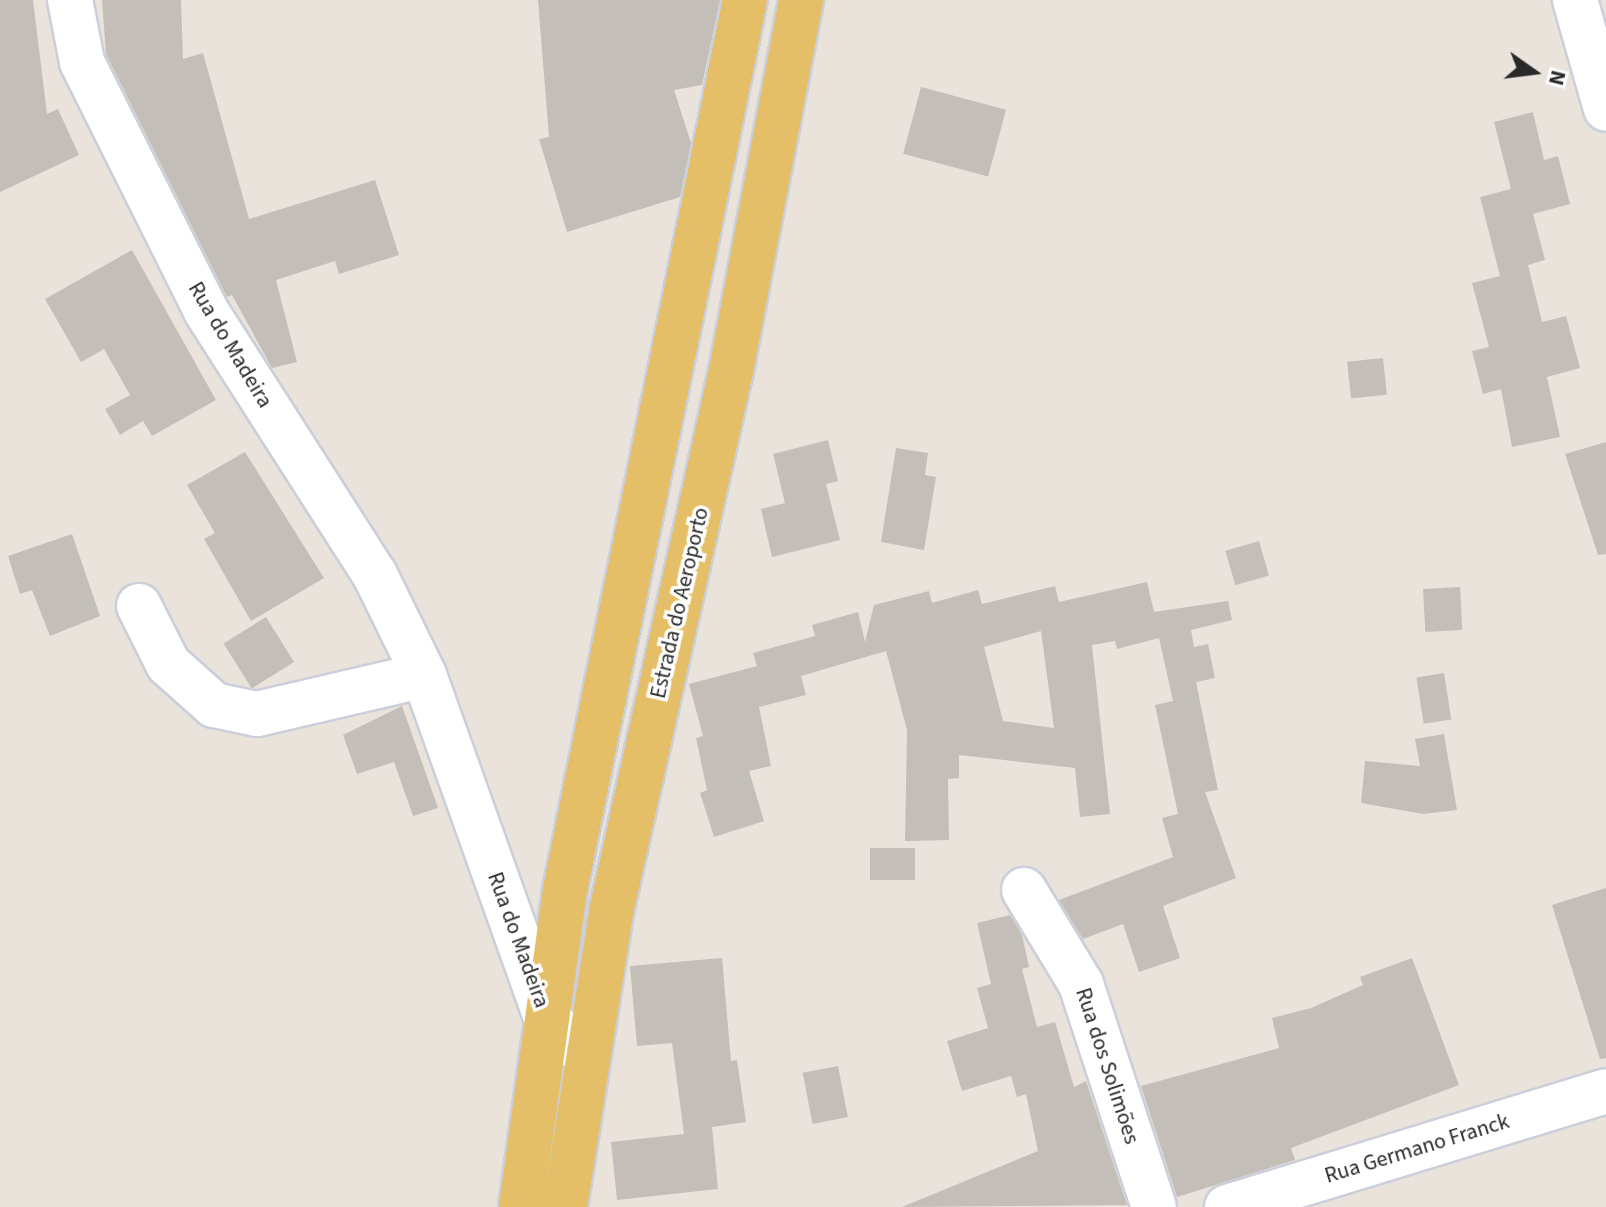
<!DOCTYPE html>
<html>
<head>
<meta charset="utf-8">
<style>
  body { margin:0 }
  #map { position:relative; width:1606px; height:1207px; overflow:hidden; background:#eae3dc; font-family:"Source Sans 3",sans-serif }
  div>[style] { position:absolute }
  .building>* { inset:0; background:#c3beb8; transform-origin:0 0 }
  .roads { filter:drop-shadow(2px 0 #cbcfda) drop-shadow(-2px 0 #cbcfda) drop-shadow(0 2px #cbcfda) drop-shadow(0 -2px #cbcfda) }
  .minor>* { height:44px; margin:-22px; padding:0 22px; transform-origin:22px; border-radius:22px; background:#fff }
  .major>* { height:44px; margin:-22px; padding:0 22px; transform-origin:22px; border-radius:22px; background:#e5bf67 }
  span { translate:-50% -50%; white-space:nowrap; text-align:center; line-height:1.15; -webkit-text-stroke:7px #fff; paint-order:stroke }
  .street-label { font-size:22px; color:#292929 }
  .north { position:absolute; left:1494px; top:32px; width:80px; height:80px; -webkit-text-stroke:6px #fff; paint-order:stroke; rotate:104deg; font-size:22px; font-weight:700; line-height:32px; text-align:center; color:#292929 }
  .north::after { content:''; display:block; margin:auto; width:28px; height:36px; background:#292929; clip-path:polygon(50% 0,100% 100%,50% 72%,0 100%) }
</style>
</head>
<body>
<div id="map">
  <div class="building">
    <i style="clip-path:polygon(0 0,33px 0,47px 114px,58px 109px,79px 155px,0 192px)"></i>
    <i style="clip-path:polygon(102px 0,181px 0,183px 59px,203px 53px,249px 219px,375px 180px,399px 255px,339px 274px,335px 261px,276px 280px,297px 362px,272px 368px,232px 295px,227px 297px,106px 54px)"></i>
    <i style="clip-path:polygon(538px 0,720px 0,702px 85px,674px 90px,691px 143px,680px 197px,567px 232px,539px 139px,549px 137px)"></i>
    <i style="left:921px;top:87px;width:88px;height:69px;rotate:15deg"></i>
    <i style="clip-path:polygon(1533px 112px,1544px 160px,1558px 156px,1570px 204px,1533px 214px,1545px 260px,1528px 265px,1542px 322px,1566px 316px,1580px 368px,1547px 377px,1560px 437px,1512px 447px,1501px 389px,1483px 394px,1472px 351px,1489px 347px,1472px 283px,1500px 276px,1480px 197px,1511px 189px,1494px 122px)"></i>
    <i style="clip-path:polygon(132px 250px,216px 400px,152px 436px,143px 421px,120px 435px,105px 409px,130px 395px,104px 349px,81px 362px,45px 299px)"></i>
    <i style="left:1383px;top:358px;width:37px;height:36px;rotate:84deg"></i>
    <i style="clip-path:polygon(828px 440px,838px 481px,826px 484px,840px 540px,772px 557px,761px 509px,785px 503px,773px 454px)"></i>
    <i style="clip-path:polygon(1606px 442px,1606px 554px,1598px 555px,1565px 454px)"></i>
    <i style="clip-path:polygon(896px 448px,928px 453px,925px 475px,936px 477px,924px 550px,881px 542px)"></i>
    <i style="clip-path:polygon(245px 452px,324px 578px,251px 621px,204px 539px,215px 533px,187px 485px)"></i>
    <i style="clip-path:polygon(72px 534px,100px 616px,50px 636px,32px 590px,20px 594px,8px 556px)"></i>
    <i style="left:1259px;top:541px;width:36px;height:35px;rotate:74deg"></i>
    <i style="clip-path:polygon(evenodd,1147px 582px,1154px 612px,1228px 601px,1232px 620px,1191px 630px,1194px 647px,1208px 644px,1215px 678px,1196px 682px,1218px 790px,1205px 792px,1236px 878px,1163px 906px,1180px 958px,1139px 972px,1123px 924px,1083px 939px,1059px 900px,1173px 857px,1162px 818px,1178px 814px,1155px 705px,1173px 701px,1159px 638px,1117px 649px,1115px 641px,1092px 645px,1110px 814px,1080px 817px,1075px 768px,959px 755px,959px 778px,948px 779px,949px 840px,905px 841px,907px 730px,886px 651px,801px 676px,806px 695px,759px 707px,771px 766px,749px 771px,764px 821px,714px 837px,700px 793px,707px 790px,696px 738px,703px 736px,689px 684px,757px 666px,753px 653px,815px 636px,812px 625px,858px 612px,865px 642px,874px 605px,929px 591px,932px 603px,978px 590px,982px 604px,1055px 586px,1059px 602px,1147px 582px,1041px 631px,1054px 728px,1003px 721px,984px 647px,1041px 631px)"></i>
    <i style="left:1460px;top:587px;width:43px;height:37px;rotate:87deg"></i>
    <i style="left:266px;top:617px;width:53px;height:50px;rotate:58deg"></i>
    <i style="left:1444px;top:673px;width:47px;height:28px;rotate:81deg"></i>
    <i style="clip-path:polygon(402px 706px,438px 808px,413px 816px,394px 762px,357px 774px,343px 735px)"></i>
    <i style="clip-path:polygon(1444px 734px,1457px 810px,1423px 814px,1361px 803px,1365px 761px,1420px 766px,1415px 739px)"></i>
    <i style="left:915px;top:848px;width:32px;height:45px;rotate:90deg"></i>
    <i style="clip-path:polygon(1606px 888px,1606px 1058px,1600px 1059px,1552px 905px)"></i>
    <i style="clip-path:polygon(1010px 915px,1022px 935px,1029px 967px,1022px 969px,1037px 1027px,1055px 1022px,1074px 1087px,1086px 1081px,1127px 1205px,902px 1207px,1038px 1151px,1026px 1094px,1017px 1097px,1011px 1076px,962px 1091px,947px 1041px,988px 1028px,977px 988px,991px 984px,977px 923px)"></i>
    <i style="clip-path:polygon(722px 958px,731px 1061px,737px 1060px,746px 1122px,712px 1127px,718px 1189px,617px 1200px,611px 1142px,684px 1134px,672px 1043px,637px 1046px,630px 966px)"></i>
    <i style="clip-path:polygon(1412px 958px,1459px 1085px,1291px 1148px,1295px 1160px,1177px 1197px,1141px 1086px,1279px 1048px,1272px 1018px,1311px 1008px,1363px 985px,1360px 977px)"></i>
    <i style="left:838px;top:1066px;width:52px;height:36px;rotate:79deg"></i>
  </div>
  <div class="roads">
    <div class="minor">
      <i style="left:70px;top:0;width:63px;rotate:79deg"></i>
      <i style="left:82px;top:62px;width:278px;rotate:63.5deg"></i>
      <i style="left:206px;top:311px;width:313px;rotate:57.4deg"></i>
      <i style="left:375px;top:575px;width:111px;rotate:63.9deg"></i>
      <i style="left:424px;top:675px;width:363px;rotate:70.4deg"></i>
      <i style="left:546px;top:1017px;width:54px;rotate:44.3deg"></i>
      <i style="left:1575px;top:0;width:113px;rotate:74.1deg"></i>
      <i style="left:139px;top:606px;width:65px;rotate:63.4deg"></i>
      <i style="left:168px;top:664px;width:62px;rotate:41.7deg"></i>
      <i style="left:214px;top:705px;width:44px;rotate:11.8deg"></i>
      <i style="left:257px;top:714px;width:171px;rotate:-13.1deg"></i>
      <i style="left:1024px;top:890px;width:110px;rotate:58.8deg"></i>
      <i style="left:1081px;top:984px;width:235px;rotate:71.9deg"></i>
      <i style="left:1227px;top:1207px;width:396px;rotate:-17deg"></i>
    </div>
    <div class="major">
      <i style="left:521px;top:1207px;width:320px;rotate:-82.1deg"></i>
      <i style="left:565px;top:890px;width:908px;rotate:-78.57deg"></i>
      <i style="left:565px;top:1207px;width:303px;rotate:-81.1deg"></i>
      <i style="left:612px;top:908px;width:550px;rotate:-77.51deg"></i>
      <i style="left:731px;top:371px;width:378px;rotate:-79.3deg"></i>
    </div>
  </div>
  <div class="street-label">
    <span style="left:230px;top:345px;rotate:59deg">Rua do Madeira</span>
    <span style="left:680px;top:603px;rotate:-77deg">Estrada do Aeroporto</span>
    <span style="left:518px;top:940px;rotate:70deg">Rua do Madeira</span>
    <span style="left:1107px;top:1066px;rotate:72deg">Rua dos Solimões</span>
    <span style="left:1417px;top:1149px;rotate:-17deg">Rua Germano Franck</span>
  </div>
  <div class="north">N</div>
</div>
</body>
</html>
